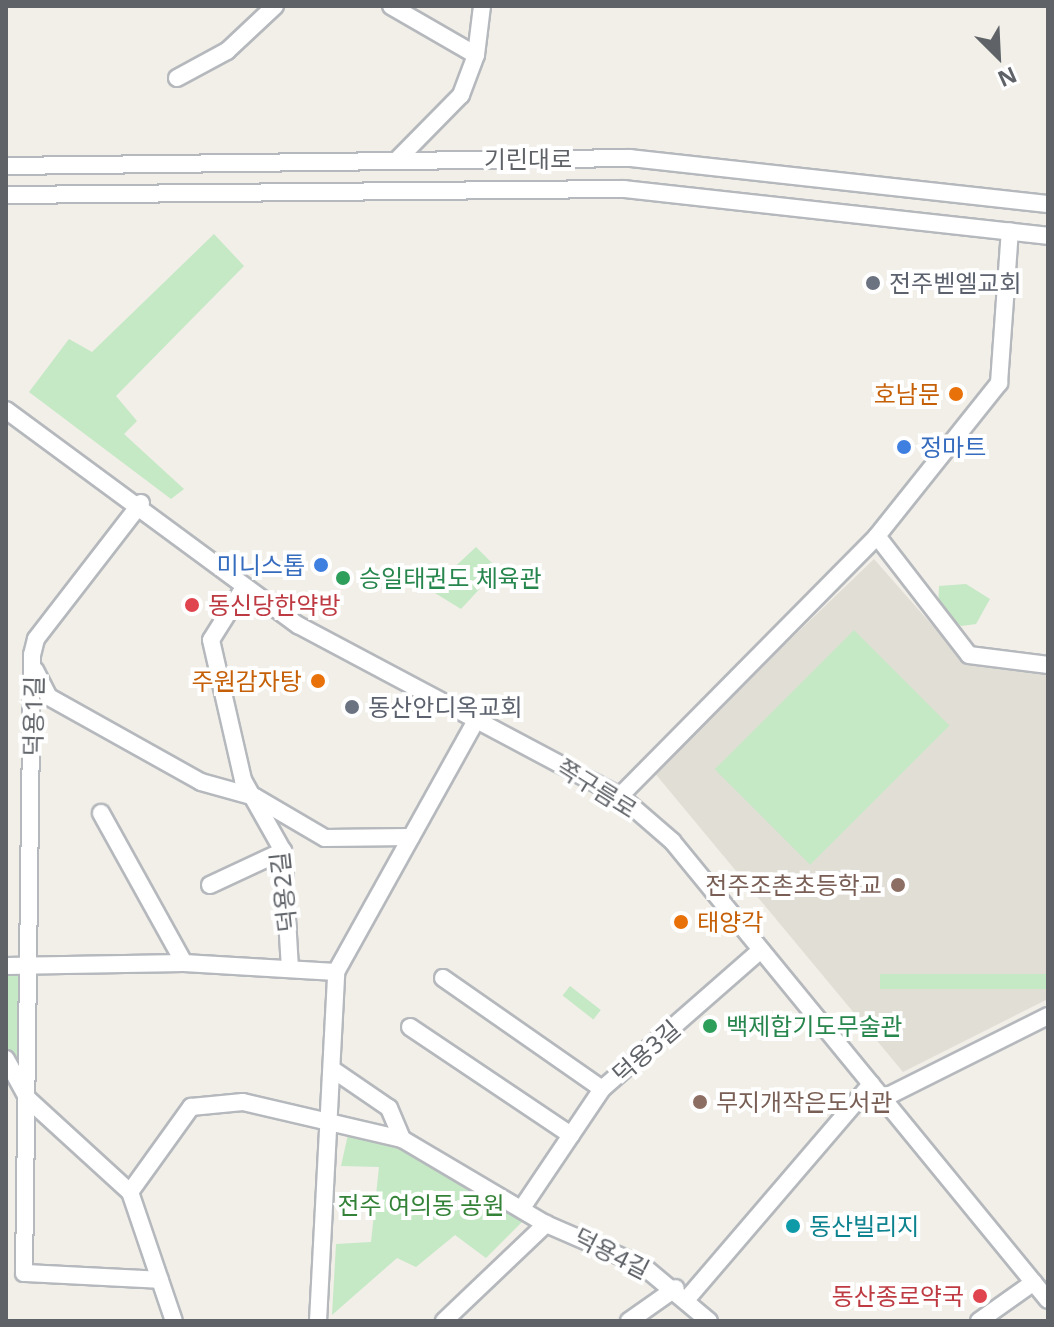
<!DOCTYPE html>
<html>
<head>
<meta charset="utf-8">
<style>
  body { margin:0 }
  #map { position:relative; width:1054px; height:1327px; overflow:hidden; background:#f1efe8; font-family:"Noto Sans","Noto Sans KR",sans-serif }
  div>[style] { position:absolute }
  .education>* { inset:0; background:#e1ded6 }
  .green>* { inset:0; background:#c5e8c5; transform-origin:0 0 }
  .roads { filter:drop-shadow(2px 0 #b5b8bc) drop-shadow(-2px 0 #b5b8bc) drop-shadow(0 2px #b5b8bc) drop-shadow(0 -2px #b5b8bc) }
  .minor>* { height:16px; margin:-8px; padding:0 8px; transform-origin:8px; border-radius:8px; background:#fff }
  .dots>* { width:22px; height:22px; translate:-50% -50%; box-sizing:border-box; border:4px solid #fff; border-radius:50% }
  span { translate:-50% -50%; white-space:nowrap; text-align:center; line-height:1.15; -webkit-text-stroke:8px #fff; paint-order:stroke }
  .street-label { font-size:24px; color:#5f6368 }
  .worship-label { font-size:24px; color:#5b616d }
  .left { translate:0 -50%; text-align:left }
  .food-label { font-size:24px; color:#c56008 }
  .right { translate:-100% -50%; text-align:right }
  .shop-label { font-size:24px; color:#366cbe }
  .leisure-label { font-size:24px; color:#27864d }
  .health-label { font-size:24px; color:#be3a42 }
  .education-label { font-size:24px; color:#785e54 }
  .park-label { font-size:24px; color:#348238 }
  .culture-label { font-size:24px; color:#0d838f }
  .frame { position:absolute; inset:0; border:8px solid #5f6368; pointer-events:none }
  .north { position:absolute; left:958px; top:16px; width:80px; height:80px; -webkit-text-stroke:6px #fff; paint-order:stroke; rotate:156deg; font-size:22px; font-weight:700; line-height:32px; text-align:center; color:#5f6368 }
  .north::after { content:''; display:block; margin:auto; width:28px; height:36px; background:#5f6368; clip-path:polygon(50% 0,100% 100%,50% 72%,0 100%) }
</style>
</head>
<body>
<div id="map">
  <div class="education">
    <i style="clip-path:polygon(874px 559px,961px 658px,1048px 670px,1048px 999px,903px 1072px,653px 771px)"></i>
  </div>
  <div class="green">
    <i style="clip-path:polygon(214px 234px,244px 266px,116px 396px,137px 421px,124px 434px,184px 489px,171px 499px,29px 392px,69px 339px,92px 352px)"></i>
    <i style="clip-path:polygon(476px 547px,498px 569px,461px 609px,430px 590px)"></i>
    <i style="clip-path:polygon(966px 584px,990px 599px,976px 624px,961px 626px,938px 608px,939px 586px)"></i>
    <i style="left:854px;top:630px;width:135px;height:197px;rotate:45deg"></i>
    <i style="clip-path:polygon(6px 963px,36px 963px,33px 1088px,6px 1054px)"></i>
    <i style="left:1048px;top:974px;width:15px;height:168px;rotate:90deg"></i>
    <i style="left:570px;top:986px;width:39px;height:12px;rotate:38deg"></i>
    <i style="clip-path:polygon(349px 1130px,402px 1141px,528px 1216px,486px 1258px,455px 1235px,416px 1267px,397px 1258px,332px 1315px,336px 1244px,371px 1242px,379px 1167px,341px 1166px)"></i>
  </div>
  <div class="roads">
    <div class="minor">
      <i style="left:391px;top:6px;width:98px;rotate:30deg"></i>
      <i style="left:476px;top:55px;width:43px;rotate:110.6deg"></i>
      <i style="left:461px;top:95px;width:90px;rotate:134.5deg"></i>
      <i style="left:476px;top:55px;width:49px;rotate:-83deg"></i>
      <i style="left:177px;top:78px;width:57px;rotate:-28.4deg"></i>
      <i style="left:227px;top:51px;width:66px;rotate:-43.2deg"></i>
      <i style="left:6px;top:166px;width:624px;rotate:-0.73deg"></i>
      <i style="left:630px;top:158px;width:421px;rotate:6.3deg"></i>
      <i style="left:6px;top:195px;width:618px;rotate:-0.56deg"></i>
      <i style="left:624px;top:189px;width:427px;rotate:6.3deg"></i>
      <i style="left:6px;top:410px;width:363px;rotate:36.4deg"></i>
      <i style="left:298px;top:625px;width:365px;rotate:28deg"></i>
      <i style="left:620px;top:796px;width:69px;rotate:40.9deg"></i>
      <i style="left:672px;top:841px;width:593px;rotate:50.68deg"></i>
      <i style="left:141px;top:503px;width:172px;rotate:127.7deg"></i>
      <i style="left:36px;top:639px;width:16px;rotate:104deg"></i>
      <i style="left:32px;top:655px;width:618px;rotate:90.74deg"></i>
      <i style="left:24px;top:1273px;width:136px;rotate:2.9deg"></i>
      <i style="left:877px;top:536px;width:150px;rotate:52.3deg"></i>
      <i style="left:969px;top:655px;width:80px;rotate:7.2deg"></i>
      <i style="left:243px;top:589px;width:60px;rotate:122.1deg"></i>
      <i style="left:211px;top:640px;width:144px;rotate:77.1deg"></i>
      <i style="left:243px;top:780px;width:81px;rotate:60.6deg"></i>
      <i style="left:283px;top:851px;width:117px;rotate:86.6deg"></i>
      <i style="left:35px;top:670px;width:30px;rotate:63deg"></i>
      <i style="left:49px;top:697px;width:174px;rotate:29.2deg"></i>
      <i style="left:201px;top:782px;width:56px;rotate:15.5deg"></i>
      <i style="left:255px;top:797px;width:81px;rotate:30.4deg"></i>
      <i style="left:325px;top:838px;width:86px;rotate:-0.7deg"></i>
      <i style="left:620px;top:796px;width:366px;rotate:-45.3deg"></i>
      <i style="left:877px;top:536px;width:196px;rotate:-51.4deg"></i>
      <i style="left:999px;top:383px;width:152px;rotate:-85.9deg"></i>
      <i style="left:101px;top:813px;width:171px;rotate:61deg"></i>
      <i style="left:210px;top:885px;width:81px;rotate:-25deg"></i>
      <i style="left:6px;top:966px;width:178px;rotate:-1deg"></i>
      <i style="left:184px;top:963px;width:152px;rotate:3.4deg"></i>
      <i style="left:443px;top:978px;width:194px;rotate:34.9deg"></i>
      <i style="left:410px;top:1027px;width:194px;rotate:33.9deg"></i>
      <i style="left:6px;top:1059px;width:46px;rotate:61.2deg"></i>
      <i style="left:28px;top:1099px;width:138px;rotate:42.4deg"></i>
      <i style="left:130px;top:1192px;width:136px;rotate:71.2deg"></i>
      <i style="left:332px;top:1069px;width:69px;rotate:34.4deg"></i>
      <i style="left:389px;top:1108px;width:34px;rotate:67deg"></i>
      <i style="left:884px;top:1098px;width:183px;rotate:-26.6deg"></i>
      <i style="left:130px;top:1192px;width:105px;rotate:-54.3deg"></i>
      <i style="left:191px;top:1107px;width:52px;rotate:-5.5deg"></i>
      <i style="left:243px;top:1102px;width:163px;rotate:13.1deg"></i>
      <i style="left:402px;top:1139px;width:167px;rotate:30.6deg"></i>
      <i style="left:546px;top:1224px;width:106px;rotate:23.4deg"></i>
      <i style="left:643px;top:1266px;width:86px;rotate:39.8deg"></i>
      <i style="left:522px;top:1208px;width:143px;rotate:-56.1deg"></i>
      <i style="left:602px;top:1089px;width:211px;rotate:-41.2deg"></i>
      <i style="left:687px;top:1299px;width:283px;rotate:-49.4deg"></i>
      <i style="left:318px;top:1321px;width:349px;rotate:-87deg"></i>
      <i style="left:336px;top:972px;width:290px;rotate:-60.9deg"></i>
      <i style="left:444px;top:1321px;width:141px;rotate:-43.6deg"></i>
      <i style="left:629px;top:1321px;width:57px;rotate:-35.1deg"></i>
      <i style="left:979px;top:1321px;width:67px;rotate:-35.3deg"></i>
    </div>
  </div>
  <div class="dots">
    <i style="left:873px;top:283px;background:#6b7280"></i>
    <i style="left:956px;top:394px;background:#e8710a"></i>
    <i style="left:904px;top:447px;background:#3f7fe0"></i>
    <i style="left:321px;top:565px;background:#3f7fe0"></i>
    <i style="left:343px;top:578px;background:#2e9e5b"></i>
    <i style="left:192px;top:605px;background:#e0444e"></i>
    <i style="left:318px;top:681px;background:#e8710a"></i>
    <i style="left:352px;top:707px;background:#6b7280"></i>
    <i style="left:898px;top:885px;background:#8d6e63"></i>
    <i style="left:681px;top:922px;background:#e8710a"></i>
    <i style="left:710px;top:1026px;background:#2e9e5b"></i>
    <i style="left:700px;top:1102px;background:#8d6e63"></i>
    <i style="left:793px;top:1226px;background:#0f9aa8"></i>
    <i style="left:980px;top:1296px;background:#e0444e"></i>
  </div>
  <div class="street-label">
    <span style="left:528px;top:159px">기린대로</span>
    <span style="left:33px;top:716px;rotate:-89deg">덕용1길</span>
    <span style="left:597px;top:788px;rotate:32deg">쪽구름로</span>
    <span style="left:283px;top:892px;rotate:-96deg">덕용2길</span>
    <span style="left:646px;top:1051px;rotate:-41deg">덕용3길</span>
    <span style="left:612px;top:1253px;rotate:27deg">덕용4길</span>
  </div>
  <div class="worship-label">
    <span class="left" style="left:889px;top:283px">전주벧엘교회</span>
    <span class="left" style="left:368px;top:707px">동산안디옥교회</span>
  </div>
  <div class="food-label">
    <span class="right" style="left:940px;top:394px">호남문</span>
    <span class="right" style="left:302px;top:681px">주원감자탕</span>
    <span class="left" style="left:697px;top:922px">태양각</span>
  </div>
  <div class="shop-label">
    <span class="left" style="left:920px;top:447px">정마트</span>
    <span class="right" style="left:305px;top:565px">미니스톱</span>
  </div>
  <div class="leisure-label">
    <span class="left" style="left:359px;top:578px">승일태권도 체육관</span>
    <span class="left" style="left:726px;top:1026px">백제합기도무술관</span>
  </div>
  <div class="health-label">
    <span class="left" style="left:208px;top:605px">동신당한약방</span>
    <span class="right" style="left:964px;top:1296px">동산종로약국</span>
  </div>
  <div class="education-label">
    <span class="right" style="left:882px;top:885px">전주조촌초등학교</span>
    <span class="left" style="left:716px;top:1102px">무지개작은도서관</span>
  </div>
  <div class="park-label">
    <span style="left:421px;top:1205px">전주 여의동 공원</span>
  </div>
  <div class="culture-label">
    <span class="left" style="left:809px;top:1226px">동산빌리지</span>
  </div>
  <div class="frame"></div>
  <div class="north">N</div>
</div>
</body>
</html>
